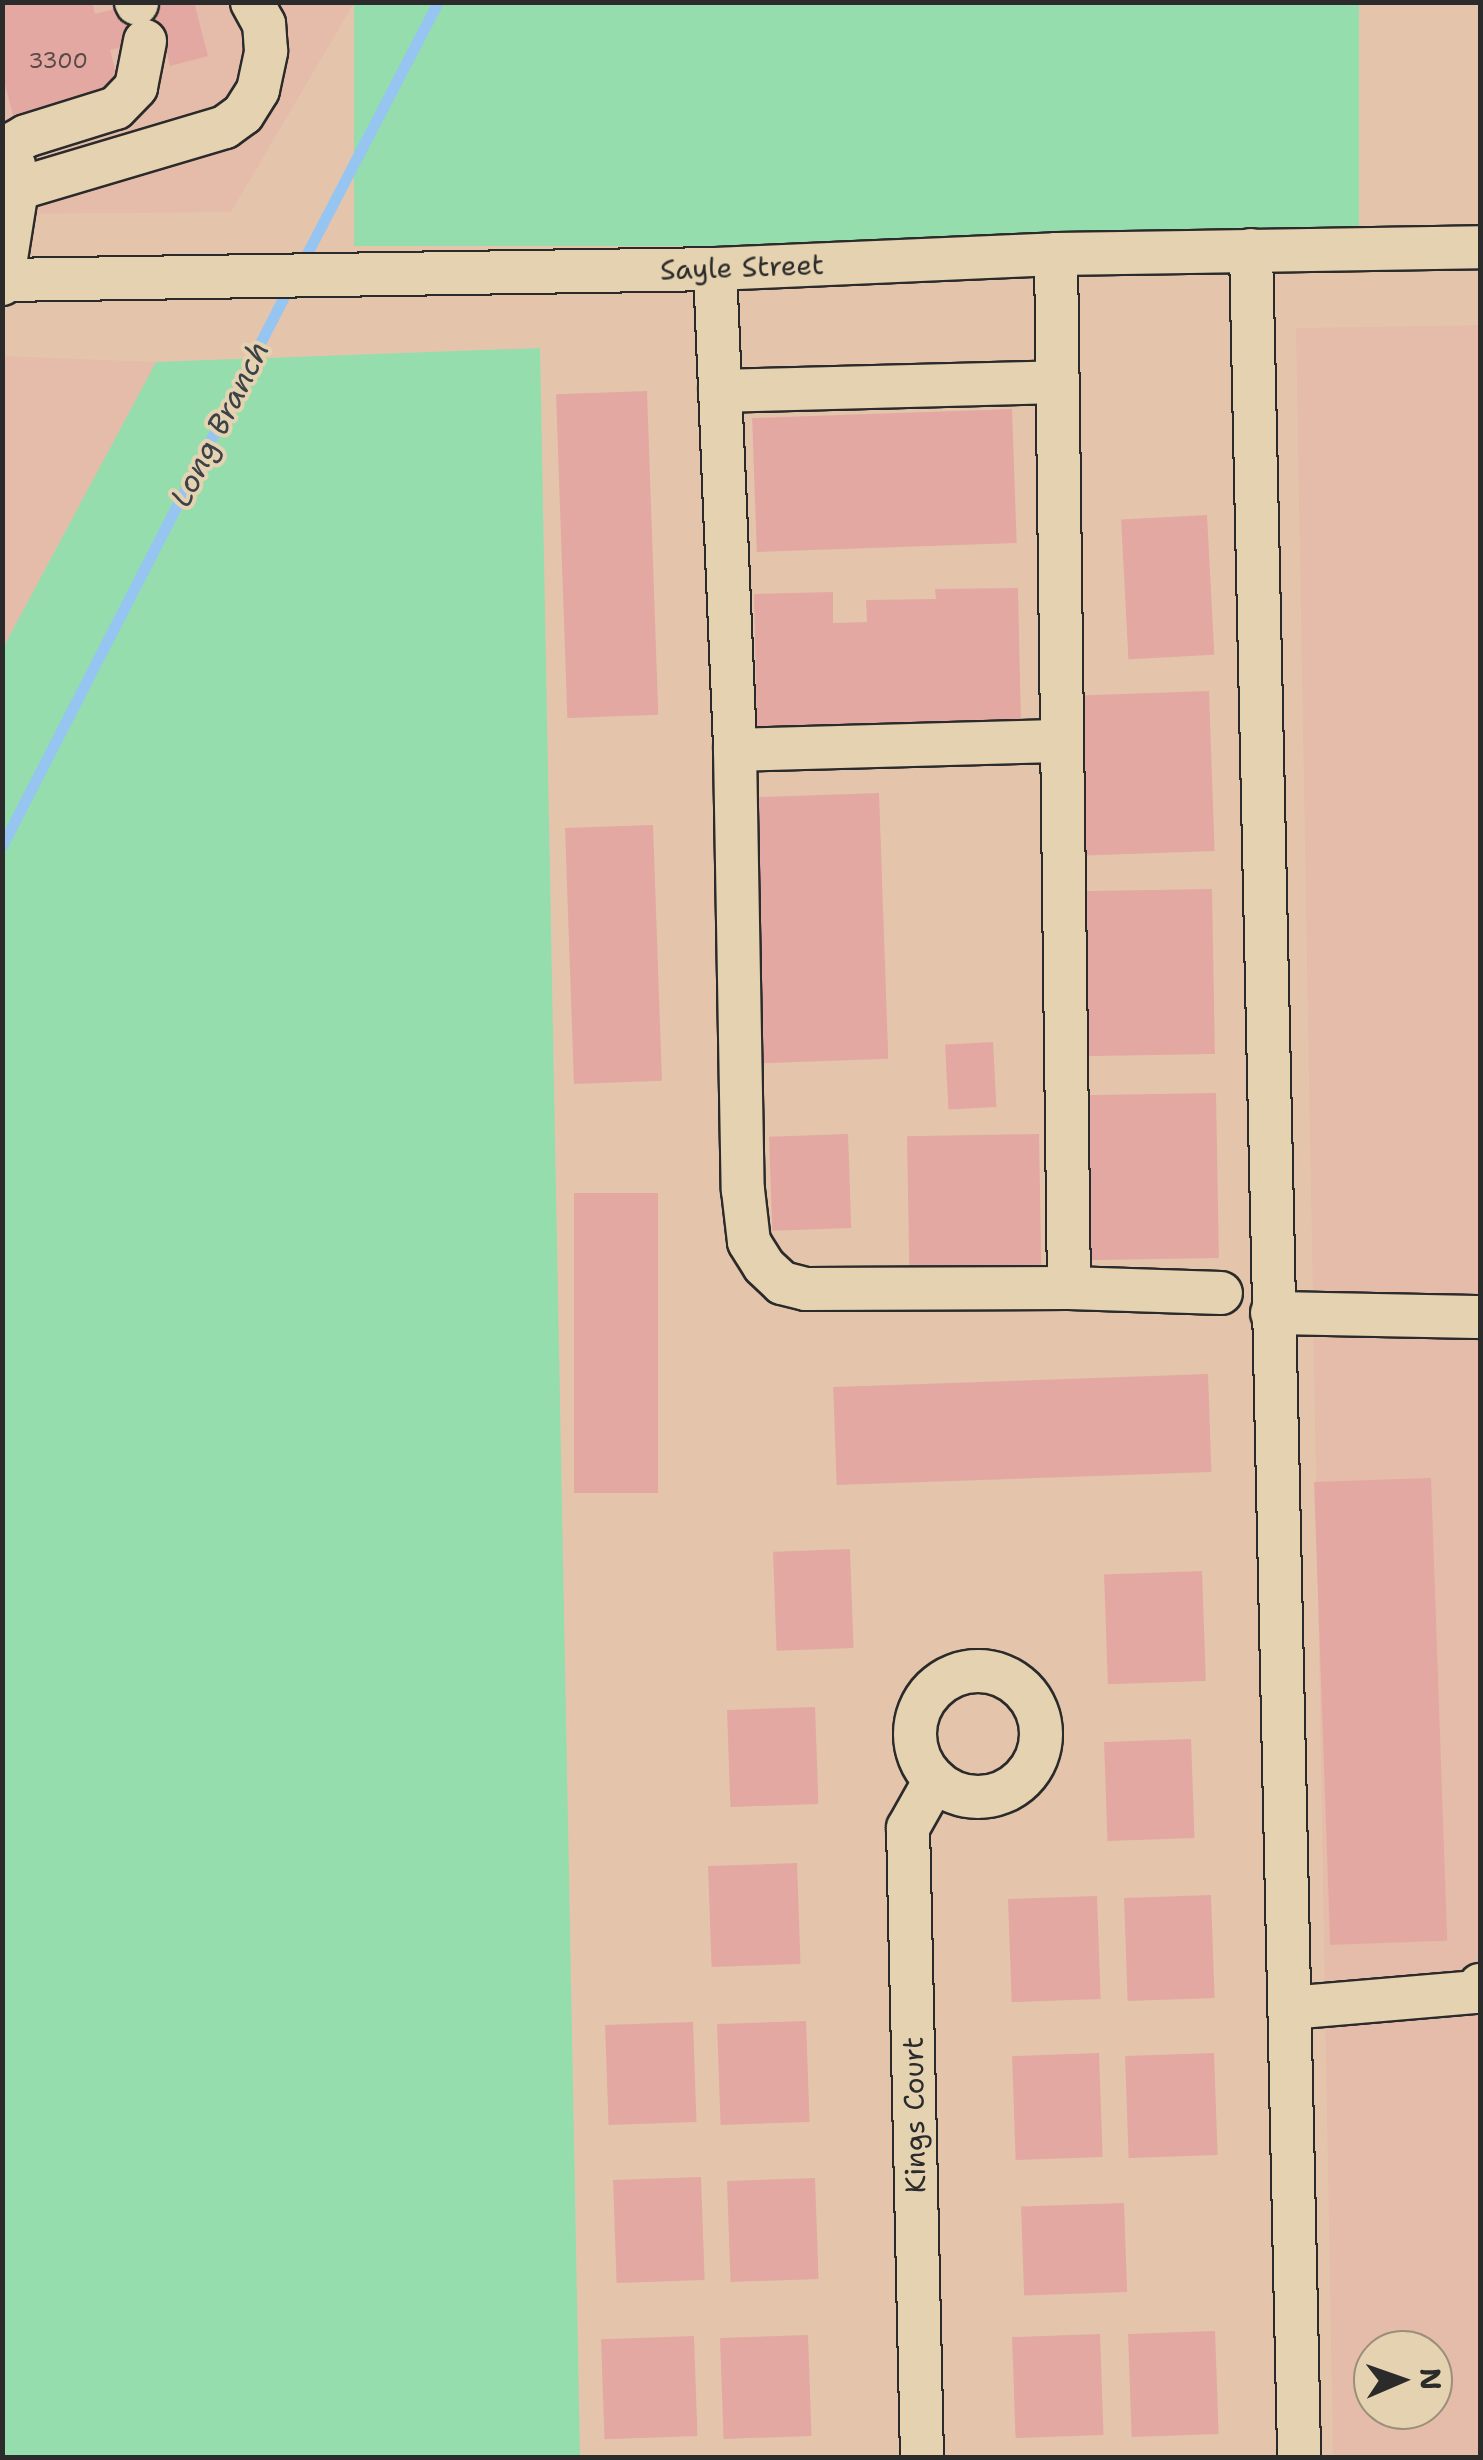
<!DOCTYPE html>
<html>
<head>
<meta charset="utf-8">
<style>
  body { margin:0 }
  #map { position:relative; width:1483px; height:2460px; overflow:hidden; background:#e4c5ac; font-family:"Shantell Sans",sans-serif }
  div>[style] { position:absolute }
  .built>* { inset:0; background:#e4bca9 }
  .green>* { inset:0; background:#95ddad; transform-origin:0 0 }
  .stream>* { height:11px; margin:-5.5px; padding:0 5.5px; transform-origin:5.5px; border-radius:5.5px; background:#96c5f1 }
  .building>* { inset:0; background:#e3a8a1; transform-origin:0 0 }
  .roads { filter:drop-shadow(2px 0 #2b2b2b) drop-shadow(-2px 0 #2b2b2b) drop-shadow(0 2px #2b2b2b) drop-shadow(0 -2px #2b2b2b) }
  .minor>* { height:42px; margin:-21px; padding:0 21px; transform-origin:21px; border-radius:21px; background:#e5d2b0 }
  .minor>.ring { margin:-21px; padding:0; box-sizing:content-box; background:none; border:42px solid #e5d2b0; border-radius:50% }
  span { translate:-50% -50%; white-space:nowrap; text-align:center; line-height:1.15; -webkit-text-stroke:8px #e5d2b0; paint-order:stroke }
  .number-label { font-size:22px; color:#594a48 }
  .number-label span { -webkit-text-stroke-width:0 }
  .street-label { font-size:28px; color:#2b2b2b }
  .water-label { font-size:30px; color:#3b4249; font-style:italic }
  .frame { position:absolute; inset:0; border:5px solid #2b2b2b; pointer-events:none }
  .north { position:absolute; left:1353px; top:2330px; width:100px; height:100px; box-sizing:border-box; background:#e5d2b0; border:2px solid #9b8f7b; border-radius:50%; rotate:88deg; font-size:28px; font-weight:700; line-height:40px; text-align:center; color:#2b2b2b }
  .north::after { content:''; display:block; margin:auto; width:35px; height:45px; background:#2b2b2b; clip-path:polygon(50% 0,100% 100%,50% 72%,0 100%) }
</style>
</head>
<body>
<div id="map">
  <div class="built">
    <i style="clip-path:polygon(2px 3px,354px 3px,231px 212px,3px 214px)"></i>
    <i style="clip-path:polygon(evenodd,1480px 325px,1480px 2457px,1333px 2457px,1296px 328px,1480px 325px,1373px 2350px,1433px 2350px,1433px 2410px,1373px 2410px,1373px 2350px)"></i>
    <i style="clip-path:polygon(3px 356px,156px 362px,3px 648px)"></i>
  </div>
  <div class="green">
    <i style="left:354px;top:3px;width:1005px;height:243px"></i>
    <i style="clip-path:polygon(540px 348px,580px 2457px,3px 2457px,3px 648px,156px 362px)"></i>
  </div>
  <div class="stream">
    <i style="left:301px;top:265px;width:297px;rotate:-62.5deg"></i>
    <i style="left:2px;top:846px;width:631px;rotate:-62.83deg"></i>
  </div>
  <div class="building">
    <i style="clip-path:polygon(2px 2px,92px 2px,95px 14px,142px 2px,194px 2px,208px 56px,170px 66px,163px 36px,110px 50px,120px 88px,13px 115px,2px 73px)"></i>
    <i style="left:647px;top:391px;width:324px;height:91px;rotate:88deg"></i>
    <i style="left:1012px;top:409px;width:134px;height:260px;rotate:88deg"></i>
    <i style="left:1207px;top:515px;width:140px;height:86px;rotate:87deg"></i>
    <i style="clip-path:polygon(1018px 588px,1021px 726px,757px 730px,754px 594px,833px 592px,833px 623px,867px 622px,866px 600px,936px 599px,935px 589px)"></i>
    <i style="left:1209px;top:691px;width:160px;height:136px;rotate:88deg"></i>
    <i style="left:879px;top:793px;width:266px;height:131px;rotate:88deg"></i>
    <i style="left:653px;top:825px;width:256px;height:88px;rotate:88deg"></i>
    <i style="left:1212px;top:889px;width:165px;height:135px;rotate:89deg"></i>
    <i style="left:993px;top:1042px;width:65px;height:48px;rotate:87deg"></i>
    <i style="left:1216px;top:1093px;width:165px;height:136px;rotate:89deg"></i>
    <i style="left:848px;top:1134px;width:94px;height:79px;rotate:88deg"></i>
    <i style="left:1039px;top:1134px;width:132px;height:132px;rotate:89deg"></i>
    <i style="left:574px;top:1193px;width:84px;height:300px"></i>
    <i style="left:1208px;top:1374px;width:98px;height:375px;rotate:88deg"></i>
    <i style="left:1431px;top:1478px;width:463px;height:117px;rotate:88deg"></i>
    <i style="left:850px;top:1549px;width:99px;height:77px;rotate:88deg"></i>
    <i style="left:1202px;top:1571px;width:110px;height:98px;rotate:88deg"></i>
    <i style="left:815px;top:1707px;width:97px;height:88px;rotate:88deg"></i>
    <i style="left:1191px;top:1739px;width:99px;height:87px;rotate:88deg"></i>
    <i style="left:797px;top:1863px;width:101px;height:89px;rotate:88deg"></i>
    <i style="left:1211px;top:1895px;width:103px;height:87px;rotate:88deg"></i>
    <i style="left:1097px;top:1896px;width:103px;height:89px;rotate:88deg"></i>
    <i style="left:806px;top:2021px;width:101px;height:89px;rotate:88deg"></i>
    <i style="left:693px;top:2022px;width:100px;height:88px;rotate:88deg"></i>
    <i style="left:1099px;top:2053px;width:104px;height:87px;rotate:88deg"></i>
    <i style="left:1214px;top:2053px;width:102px;height:89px;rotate:88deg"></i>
    <i style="left:701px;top:2177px;width:103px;height:88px;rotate:88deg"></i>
    <i style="left:815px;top:2178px;width:101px;height:88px;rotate:88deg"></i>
    <i style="left:1124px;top:2203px;width:89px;height:103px;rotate:88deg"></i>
    <i style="left:1215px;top:2331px;width:103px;height:87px;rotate:88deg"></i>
    <i style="left:1100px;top:2334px;width:101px;height:88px;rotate:88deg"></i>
    <i style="left:808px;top:2335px;width:101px;height:88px;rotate:88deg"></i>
    <i style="left:694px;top:2336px;width:100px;height:93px;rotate:88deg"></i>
  </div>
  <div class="roads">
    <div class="minor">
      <i style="left:136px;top:2px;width:2px;rotate:63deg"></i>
      <i style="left:3px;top:149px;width:26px;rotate:-29deg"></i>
      <i style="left:26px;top:136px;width:94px;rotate:-17.3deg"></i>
      <i style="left:116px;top:108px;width:29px;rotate:-46deg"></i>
      <i style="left:136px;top:87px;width:47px;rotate:-78.9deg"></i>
      <i style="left:17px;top:189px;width:217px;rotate:-16.6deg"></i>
      <i style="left:225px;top:127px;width:22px;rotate:-36deg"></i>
      <i style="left:243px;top:114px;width:28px;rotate:-58deg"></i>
      <i style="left:258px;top:90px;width:40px;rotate:-78deg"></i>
      <i style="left:266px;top:51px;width:27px;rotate:-94deg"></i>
      <i style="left:264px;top:24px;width:25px;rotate:-119deg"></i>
      <i style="left:1251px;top:250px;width:2209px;rotate:88.75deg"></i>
      <i style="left:1056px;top:254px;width:1034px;rotate:89.28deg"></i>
      <i style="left:715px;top:269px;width:481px;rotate:87.6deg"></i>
      <i style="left:735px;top:750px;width:440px;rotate:89deg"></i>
      <i style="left:743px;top:1190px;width:52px;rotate:83.4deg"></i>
      <i style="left:749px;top:1242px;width:28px;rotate:58deg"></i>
      <i style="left:764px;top:1266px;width:25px;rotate:43deg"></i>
      <i style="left:782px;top:1283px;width:25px;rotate:14deg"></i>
      <i style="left:806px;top:1289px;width:263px;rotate:-0.2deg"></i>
      <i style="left:1069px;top:1288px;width:152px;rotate:1.9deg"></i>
      <i style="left:2px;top:280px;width:713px;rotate:-0.88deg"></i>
      <i style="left:715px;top:269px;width:341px;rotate:-2.5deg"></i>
      <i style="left:1056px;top:254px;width:424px;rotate:-0.9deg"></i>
      <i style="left:2px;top:284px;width:96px;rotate:-81deg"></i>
      <i style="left:17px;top:189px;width:24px;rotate:-97deg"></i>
      <i style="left:720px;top:391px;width:337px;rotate:-1.5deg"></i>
      <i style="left:735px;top:750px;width:327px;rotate:-1.6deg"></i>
      <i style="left:1272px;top:1313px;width:208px;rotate:1.1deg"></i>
      <i class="ring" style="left:915px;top:1671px;width:84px;height:84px"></i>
      <i style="left:1289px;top:2008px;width:189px;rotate:-4.9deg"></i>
      <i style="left:1477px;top:1992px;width:8px;rotate:-67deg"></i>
      <i style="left:922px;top:2458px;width:630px;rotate:-91.27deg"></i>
      <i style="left:908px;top:1828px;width:55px;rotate:-60.6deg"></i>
    </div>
  </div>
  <div class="number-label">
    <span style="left:58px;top:61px">3300</span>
  </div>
  <div class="street-label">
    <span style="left:742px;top:267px;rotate:-2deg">Sayle Street</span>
    <span style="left:914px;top:2115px;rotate:-91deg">Kings Court</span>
  </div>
  <div class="water-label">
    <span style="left:220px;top:424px;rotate:-63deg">Long Branch</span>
  </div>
  <div class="frame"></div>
  <div class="north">N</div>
</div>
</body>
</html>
